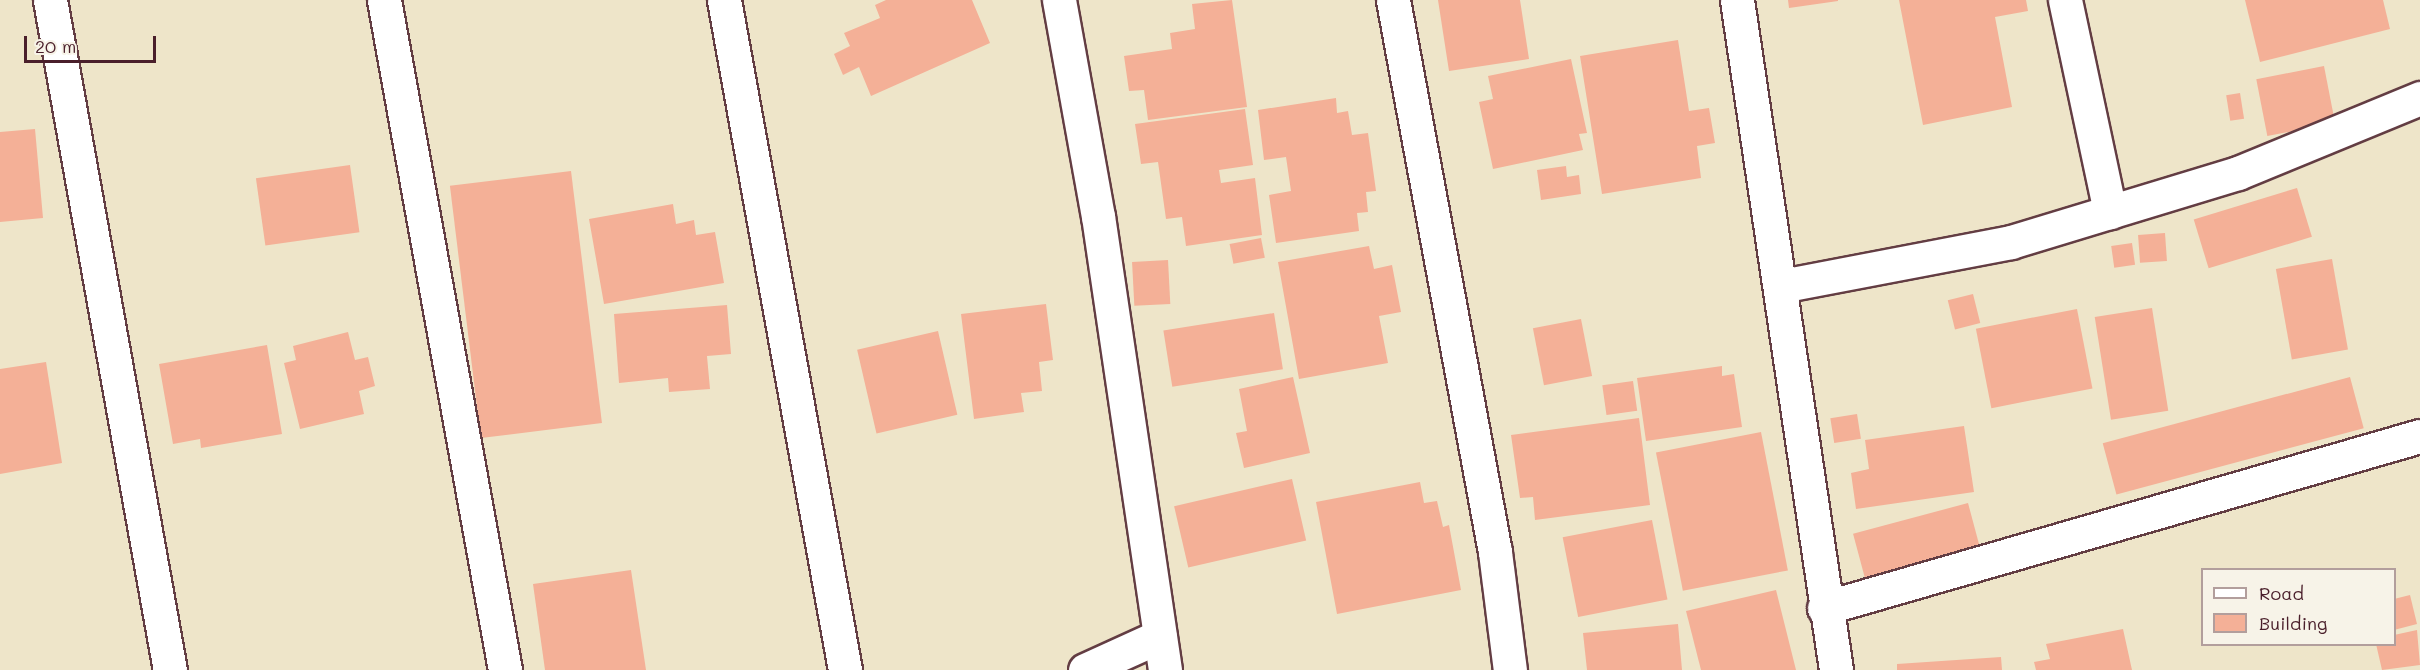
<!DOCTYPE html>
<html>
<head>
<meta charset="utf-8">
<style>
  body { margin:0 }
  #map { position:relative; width:2420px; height:670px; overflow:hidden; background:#eee5c9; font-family:Mali,sans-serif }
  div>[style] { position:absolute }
  .building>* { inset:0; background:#f4b097; transform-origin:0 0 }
  .roads { filter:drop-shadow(2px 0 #633d43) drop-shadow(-2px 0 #633d43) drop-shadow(0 2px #633d43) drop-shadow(0 -2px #633d43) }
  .minor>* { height:33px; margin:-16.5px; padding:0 16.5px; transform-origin:16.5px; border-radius:16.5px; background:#fff }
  span { translate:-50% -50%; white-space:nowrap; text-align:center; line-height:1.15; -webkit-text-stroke:5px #f7f3e8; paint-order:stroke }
  .legend { position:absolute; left:2201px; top:568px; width:195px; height:78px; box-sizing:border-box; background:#f7f3e8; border:2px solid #b29e9c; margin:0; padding:8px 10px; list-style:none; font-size:18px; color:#4a1f2b }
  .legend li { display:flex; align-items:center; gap:12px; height:30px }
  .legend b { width:30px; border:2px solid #b29e9c }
  .scale { position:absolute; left:24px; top:36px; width:132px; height:27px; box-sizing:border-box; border:3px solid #4a1f2b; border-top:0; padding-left:8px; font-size:18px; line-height:21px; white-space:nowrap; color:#4a1f2b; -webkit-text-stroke:4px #f7f3e8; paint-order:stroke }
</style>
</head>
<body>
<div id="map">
  <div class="building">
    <i style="clip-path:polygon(886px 0,972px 0,990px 43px,871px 96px,859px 67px,843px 75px,834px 54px,850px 46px,844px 33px,880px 18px,875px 5px)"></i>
    <i style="clip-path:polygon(1232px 0,1247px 107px,1148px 120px,1144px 90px,1129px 91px,1124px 56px,1172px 49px,1170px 33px,1195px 29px,1192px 4px)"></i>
    <i style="clip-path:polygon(1438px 0,1520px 0,1529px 59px,1449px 71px)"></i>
    <i style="clip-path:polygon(1788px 0,1838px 0,1838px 1px,1789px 8px)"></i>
    <i style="clip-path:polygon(1899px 0,2026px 0,2028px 11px,1995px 17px,2012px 107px,1923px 125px)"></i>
    <i style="clip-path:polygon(2245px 0,2383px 0,2390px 29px,2260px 62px)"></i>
    <i style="clip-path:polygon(1678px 40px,1689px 111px,1709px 108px,1715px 143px,1697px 146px,1701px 178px,1602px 194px,1580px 56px)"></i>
    <i style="clip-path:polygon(1571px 59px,1587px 133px,1579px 134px,1583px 150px,1493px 169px,1479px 102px,1493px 99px,1488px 76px)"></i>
    <i style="left:2324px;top:66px;width:58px;height:69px;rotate:79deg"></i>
    <i style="left:2240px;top:93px;width:26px;height:14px;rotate:81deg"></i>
    <i style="clip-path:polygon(1336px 98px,1337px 113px,1348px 111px,1352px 135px,1368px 133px,1376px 191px,1366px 192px,1368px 212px,1357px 213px,1359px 231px,1276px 243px,1269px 195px,1291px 191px,1286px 157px,1264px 160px,1258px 110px)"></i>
    <i style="clip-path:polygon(1245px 109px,1253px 165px,1219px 170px,1221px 183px,1255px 178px,1262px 235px,1186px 246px,1182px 217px,1166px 219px,1158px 162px,1141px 164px,1135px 124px)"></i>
    <i style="clip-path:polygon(35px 129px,43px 218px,0 222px,0 132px)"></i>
    <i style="left:350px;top:165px;width:68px;height:95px;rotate:82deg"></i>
    <i style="clip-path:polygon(1566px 166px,1567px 177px,1579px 175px,1581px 194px,1541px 200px,1537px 170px)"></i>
    <i style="left:571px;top:171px;width:254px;height:122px;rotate:83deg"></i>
    <i style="left:2297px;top:188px;width:51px;height:108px;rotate:73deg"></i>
    <i style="clip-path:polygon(673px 204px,676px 224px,694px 220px,696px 235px,715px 232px,724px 283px,604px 304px,589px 219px)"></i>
    <i style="left:2165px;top:233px;width:28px;height:27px;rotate:86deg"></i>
    <i style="left:1261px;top:238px;width:20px;height:32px;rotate:79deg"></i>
    <i style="left:2132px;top:243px;width:22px;height:21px;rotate:82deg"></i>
    <i style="clip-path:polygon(1369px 246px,1374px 269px,1392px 265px,1401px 312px,1379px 316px,1388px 363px,1299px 379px,1278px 262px)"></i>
    <i style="left:2332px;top:259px;width:92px;height:57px;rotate:80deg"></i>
    <i style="left:1168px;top:260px;width:44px;height:36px;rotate:87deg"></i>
    <i style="left:1973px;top:294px;width:30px;height:26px;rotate:76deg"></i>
    <i style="clip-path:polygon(1046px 304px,1053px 360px,1039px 362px,1042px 391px,1021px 393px,1024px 412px,974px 419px,961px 314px)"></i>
    <i style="clip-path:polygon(727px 305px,731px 354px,707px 356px,710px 389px,669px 392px,668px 378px,619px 383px,614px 314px)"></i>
    <i style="left:2152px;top:308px;width:104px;height:58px;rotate:81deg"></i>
    <i style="left:2077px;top:309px;width:81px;height:103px;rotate:79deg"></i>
    <i style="left:1274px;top:313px;width:57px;height:112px;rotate:81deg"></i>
    <i style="left:1581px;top:319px;width:58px;height:49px;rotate:79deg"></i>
    <i style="left:938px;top:331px;width:86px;height:83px;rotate:77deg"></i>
    <i style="clip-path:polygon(348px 332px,355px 360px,368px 357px,375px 386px,359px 391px,364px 414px,300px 429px,284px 363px,296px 360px,293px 346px)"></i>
    <i style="clip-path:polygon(267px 345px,282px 434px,201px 448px,200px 439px,173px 444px,159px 364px)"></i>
    <i style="clip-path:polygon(46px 362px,62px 463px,0 474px,0 369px)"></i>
    <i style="clip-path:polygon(1722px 366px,1722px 376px,1734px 374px,1742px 427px,1646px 441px,1637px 378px)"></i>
    <i style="clip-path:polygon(1293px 377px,1310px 453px,1244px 468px,1236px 433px,1247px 431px,1239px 389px)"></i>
    <i style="left:2350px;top:377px;width:53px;height:256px;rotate:75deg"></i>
    <i style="left:1633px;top:381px;width:30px;height:31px;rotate:82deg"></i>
    <i style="left:1857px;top:414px;width:25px;height:27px;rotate:81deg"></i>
    <i style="clip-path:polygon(1639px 418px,1650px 505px,1535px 520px,1533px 497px,1520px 498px,1511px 435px)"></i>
    <i style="clip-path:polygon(1964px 426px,1974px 492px,1856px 509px,1851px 473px,1869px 469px,1865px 440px)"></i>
    <i style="left:1761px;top:432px;width:141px;height:107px;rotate:79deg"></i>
    <i style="left:1292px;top:479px;width:63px;height:121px;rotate:77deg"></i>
    <i style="clip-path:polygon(1420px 482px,1424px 503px,1437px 501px,1443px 527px,1449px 525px,1461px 590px,1337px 614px,1316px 502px)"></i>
    <i style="left:1968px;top:503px;width:52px;height:119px;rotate:75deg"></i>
    <i style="left:1652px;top:520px;width:81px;height:91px;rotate:79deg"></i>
    <i style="clip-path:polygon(631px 570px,646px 670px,545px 670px,533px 584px)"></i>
    <i style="clip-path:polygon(1776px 590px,1796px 670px,1701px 670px,1686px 611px)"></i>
    <i style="clip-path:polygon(2410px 595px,2417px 624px,2394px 630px,2394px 599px)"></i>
    <i style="clip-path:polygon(1678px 624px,1682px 670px,1587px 670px,1583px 633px)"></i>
    <i style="clip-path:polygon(2123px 629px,2132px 670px,2036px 670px,2034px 662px,2050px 659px,2046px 644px)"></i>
    <i style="clip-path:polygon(2417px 630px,2420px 665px,2382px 670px,2376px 644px,2394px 644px,2394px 635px)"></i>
    <i style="clip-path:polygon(2001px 657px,2002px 670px,1897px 670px,1897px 664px)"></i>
  </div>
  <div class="roads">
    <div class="minor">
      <i style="left:50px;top:0;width:681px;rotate:79.85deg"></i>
      <i style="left:384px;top:0;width:681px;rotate:79.76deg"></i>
      <i style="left:724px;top:0;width:681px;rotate:79.76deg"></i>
      <i style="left:1059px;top:0;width:219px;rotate:79.8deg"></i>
      <i style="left:1098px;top:216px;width:459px;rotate:81.6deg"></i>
      <i style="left:1393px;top:0;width:561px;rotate:79.53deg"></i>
      <i style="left:1495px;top:552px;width:119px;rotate:82.8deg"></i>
      <i style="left:1737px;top:0;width:677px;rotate:81.59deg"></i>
      <i style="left:2065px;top:0;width:217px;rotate:78deg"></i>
      <i style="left:1781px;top:286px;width:234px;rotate:-10.8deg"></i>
      <i style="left:2011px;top:242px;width:237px;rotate:-16.9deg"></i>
      <i style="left:2238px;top:173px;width:197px;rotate:-22.4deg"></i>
      <i style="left:1824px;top:608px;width:620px;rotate:-16.1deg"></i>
      <i style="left:1085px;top:670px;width:82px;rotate:-24.4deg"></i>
    </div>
  </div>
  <ul class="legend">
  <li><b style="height:8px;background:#fff"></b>Road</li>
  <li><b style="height:16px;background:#f4b097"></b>Building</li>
  </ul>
  <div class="scale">20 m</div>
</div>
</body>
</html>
